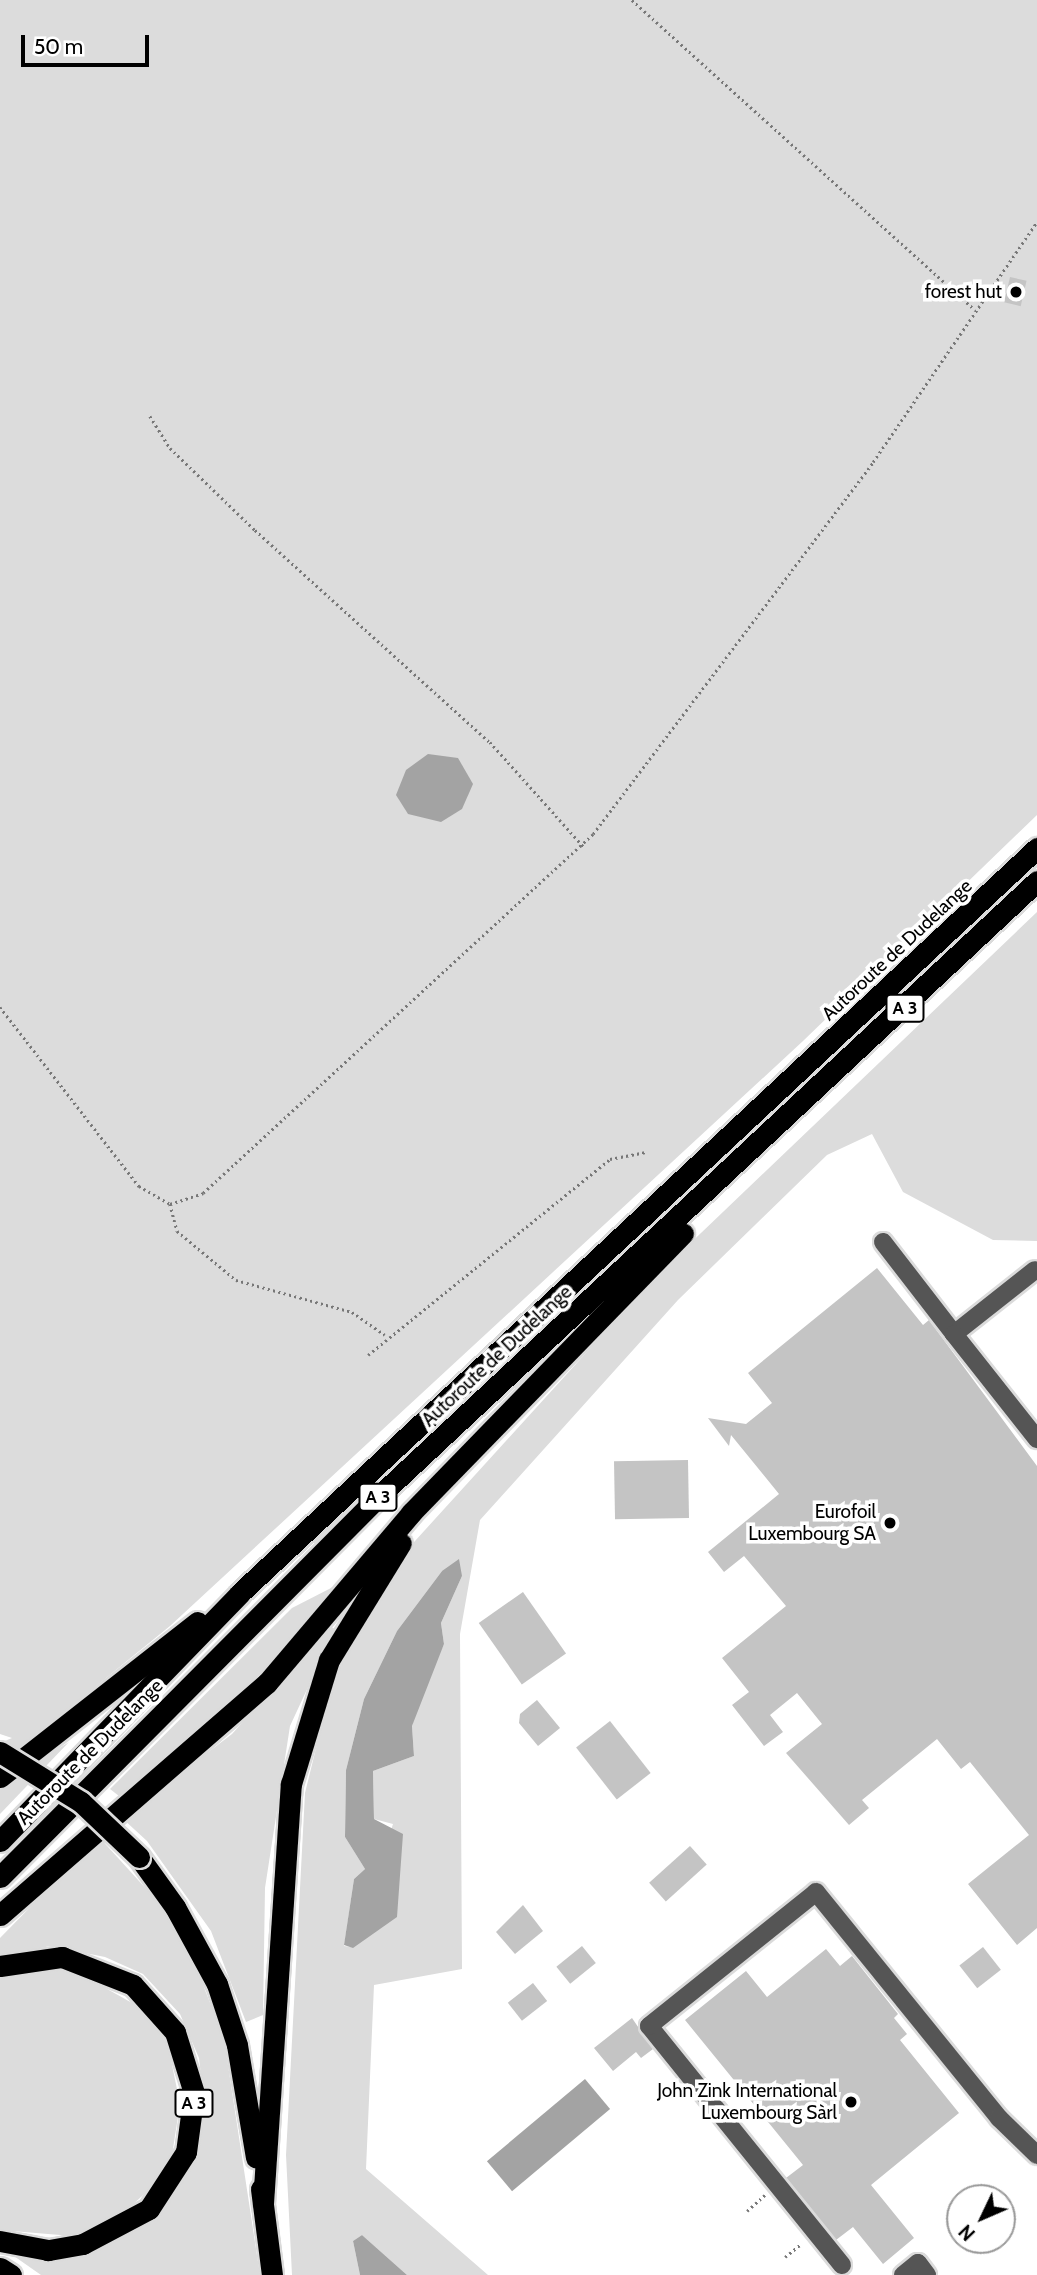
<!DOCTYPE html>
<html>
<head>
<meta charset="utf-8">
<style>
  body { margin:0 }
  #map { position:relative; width:1037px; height:2275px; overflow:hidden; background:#fff; font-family:Cabin,sans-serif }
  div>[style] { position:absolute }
  .green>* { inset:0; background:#dcdcdc }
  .water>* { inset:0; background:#a3a3a3; transform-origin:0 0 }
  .building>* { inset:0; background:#c4c4c4; transform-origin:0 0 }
  .path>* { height:2.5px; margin-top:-1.25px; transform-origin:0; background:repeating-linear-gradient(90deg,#777 0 2px,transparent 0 5.5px) }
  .roads { filter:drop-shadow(2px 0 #dbdbdb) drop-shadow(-2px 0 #dbdbdb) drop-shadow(0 2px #dbdbdb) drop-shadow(0 -2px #dbdbdb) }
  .minor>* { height:18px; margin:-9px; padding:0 9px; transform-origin:9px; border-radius:9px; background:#555 }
  .highway>* { height:21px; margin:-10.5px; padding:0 10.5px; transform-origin:10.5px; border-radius:10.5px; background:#000 }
  .bridges { filter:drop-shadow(2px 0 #dbdbdb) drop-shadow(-2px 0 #dbdbdb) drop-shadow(0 2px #dbdbdb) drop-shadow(0 -2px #dbdbdb) }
  .highway-bridge>* { height:21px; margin:-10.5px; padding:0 10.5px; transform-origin:10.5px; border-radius:10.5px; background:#000 }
  .dots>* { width:19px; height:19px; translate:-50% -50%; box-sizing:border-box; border:4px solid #fff; border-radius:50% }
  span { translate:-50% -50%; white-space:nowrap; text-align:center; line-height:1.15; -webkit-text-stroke:7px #fff; paint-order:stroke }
  .shield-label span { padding:2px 5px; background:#fff; border:2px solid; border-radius:5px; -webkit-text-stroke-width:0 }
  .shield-label { font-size:18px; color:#000; font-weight:700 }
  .poi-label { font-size:19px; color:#000 }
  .right { translate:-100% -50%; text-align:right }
  .street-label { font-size:19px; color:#000 }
  .north { position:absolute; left:946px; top:2184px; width:70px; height:70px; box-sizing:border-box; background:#fff; border:2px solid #999; border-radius:50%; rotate:226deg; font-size:19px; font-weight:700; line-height:28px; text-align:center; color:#000 }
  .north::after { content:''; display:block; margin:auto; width:24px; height:32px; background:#000; clip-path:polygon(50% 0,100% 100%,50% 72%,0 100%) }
  .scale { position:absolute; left:21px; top:35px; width:128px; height:32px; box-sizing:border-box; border:4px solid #000; border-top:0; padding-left:9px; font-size:21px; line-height:24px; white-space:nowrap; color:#000; -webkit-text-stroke:5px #fff; paint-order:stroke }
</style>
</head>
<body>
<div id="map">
  <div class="green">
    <i style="clip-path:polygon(0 0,1037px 0,1037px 815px,803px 1041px,170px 1626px,0 1764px,0 1743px,12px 1738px,0 1734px)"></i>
    <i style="clip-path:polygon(evenodd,1037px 912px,1037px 1241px,993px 1240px,903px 1192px,872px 1134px,827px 1155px,678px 1300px,480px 1520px,460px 1634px,462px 1969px,374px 1985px,366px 2169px,488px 2275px,407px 2275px,362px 2235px,353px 2241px,360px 2275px,292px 2275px,286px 2155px,305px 1793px,332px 1683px,351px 1636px,405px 1552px,655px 1277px,1037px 912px,442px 1571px,462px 1576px,441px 1623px,444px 1644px,421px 1692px,412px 1726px,414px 1756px,373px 1771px,374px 1819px,393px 1824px,352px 1947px,344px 1946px,354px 1879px,365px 1869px,345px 1837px,346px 1770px,364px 1699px,397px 1631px,442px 1571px)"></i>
    <i style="clip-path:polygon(333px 1587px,259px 1674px,188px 1743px,119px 1796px,110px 1789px,292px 1608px)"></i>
    <i style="clip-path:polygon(329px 1626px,335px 1629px,290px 1726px,265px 1888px,263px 2015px,246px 2022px,211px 1931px,147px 1841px,122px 1818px,232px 1734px)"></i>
    <i style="clip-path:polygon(69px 1742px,0 1814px,0 1786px)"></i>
    <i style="clip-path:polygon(99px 1837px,159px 1903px,195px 1964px,224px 2039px,260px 2275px,41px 2275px,11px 2254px,62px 2258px,104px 2247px,142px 2224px,189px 2167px,204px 2102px,199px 2058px,180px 2014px,143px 1974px,105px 1957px,50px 1946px,0 1957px,0 1938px)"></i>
    <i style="clip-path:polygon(44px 1969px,77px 1972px,141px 2008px,168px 2045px,180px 2104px,172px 2155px,150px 2189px,112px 2223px,72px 2236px,0 2230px,0 1975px)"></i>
  </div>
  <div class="water">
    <i style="clip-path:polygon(428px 754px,458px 758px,473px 784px,462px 809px,441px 822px,408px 814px,396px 795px,406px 770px)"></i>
    <i style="clip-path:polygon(459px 1559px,462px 1576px,441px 1623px,444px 1644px,412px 1726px,414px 1756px,373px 1771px,374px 1819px,403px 1834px,397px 1917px,353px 1948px,344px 1945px,354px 1879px,365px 1869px,345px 1837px,346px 1770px,364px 1699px,397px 1631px,442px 1571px)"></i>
    <i style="left:585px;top:2079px;width:39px;height:128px;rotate:50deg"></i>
    <i style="clip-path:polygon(362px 2235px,407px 2275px,360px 2275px,353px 2241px)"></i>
  </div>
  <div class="building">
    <i style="left:1010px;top:277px;width:17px;height:26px;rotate:13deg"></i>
    <i style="clip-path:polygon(877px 1268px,923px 1325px,929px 1320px,1037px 1466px,1037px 1928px,1017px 1945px,968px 1884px,1029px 1835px,970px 1762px,961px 1769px,937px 1739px,862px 1800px,869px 1808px,849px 1825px,786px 1753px,822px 1724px,797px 1693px,770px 1715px,783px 1732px,764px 1746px,732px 1705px,749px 1692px,722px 1658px,786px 1606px,744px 1556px,724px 1572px,708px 1552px,779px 1494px,731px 1435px,729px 1446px,708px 1418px,746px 1424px,772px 1403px,748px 1373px)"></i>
    <i style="left:688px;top:1460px;width:58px;height:74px;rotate:89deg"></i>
    <i style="left:523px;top:1592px;width:75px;height:54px;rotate:55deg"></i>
    <i style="clip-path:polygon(537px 1700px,560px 1728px,538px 1746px,519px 1723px,520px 1714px)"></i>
    <i style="left:610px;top:1721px;width:66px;height:43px;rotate:52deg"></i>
    <i style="left:690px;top:1846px;width:25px;height:55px;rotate:48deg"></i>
    <i style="clip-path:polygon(523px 1905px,543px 1931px,515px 1954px,496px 1932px)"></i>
    <i style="left:582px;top:1946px;width:22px;height:33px;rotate:51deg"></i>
    <i style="left:983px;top:1947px;width:29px;height:30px;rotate:52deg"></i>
    <i style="clip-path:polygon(826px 1949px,840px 1966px,852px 1956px,898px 2014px,894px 2018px,907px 2034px,900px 2040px,959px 2113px,871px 2185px,914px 2238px,883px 2264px,853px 2227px,836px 2240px,786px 2178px,803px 2165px,685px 2020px,746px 1971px,767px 1997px)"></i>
    <i style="left:533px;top:1983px;width:23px;height:32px;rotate:52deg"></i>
    <i style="clip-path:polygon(632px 2018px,653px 2049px,641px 2058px,636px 2052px,613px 2071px,594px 2048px)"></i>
  </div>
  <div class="path">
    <i style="left:632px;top:0;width:462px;rotate:42.1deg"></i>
    <i style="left:150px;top:416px;width:38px;rotate:58deg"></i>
    <i style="left:170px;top:448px;width:118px;rotate:44deg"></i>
    <i style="left:255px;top:530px;width:316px;rotate:42.1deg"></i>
    <i style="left:490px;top:742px;width:140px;rotate:48.2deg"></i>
    <i style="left:0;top:1007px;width:227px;rotate:52.2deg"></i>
    <i style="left:139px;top:1186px;width:36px;rotate:30deg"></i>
    <i style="left:170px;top:1204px;width:35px;rotate:-18deg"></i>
    <i style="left:203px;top:1193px;width:530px;rotate:-42.63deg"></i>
    <i style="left:593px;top:834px;width:466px;rotate:-53deg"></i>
    <i style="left:873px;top:462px;width:291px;rotate:-55.7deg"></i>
    <i style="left:170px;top:1204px;width:28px;rotate:75deg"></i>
    <i style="left:177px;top:1231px;width:77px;rotate:39.7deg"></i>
    <i style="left:236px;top:1280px;width:120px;rotate:15.4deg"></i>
    <i style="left:352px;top:1312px;width:40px;rotate:34.9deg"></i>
    <i style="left:368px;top:1355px;width:311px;rotate:-39deg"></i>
    <i style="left:610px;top:1159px;width:38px;rotate:-11deg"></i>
    <i style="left:747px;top:2211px;width:24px;rotate:-42deg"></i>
    <i style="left:785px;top:2257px;width:21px;rotate:-39deg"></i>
  </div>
  <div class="roads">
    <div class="minor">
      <i style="left:883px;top:1242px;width:116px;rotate:52.3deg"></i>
      <i style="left:954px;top:1334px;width:103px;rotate:-38.3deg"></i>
      <i style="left:954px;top:1334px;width:134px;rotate:51.7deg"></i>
      <i style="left:842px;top:2265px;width:307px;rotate:-128.9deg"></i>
      <i style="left:649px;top:2026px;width:214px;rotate:-38.7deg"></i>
      <i style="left:816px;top:1892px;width:291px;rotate:51deg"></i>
      <i style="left:999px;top:2118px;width:53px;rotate:44.2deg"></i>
      <i style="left:903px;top:2275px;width:19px;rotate:-39deg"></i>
      <i style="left:918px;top:2263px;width:15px;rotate:53deg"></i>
    </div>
    <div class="highway">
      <i style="left:0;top:1777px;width:251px;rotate:-38.1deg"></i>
      <i style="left:0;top:1841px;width:345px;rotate:-45.9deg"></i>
      <i style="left:240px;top:1593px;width:1091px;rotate:-43.07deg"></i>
      <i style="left:139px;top:1857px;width:62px;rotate:54.2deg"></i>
      <i style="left:175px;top:1907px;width:88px;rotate:61.4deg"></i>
      <i style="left:217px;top:1984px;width:64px;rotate:71.8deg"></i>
      <i style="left:237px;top:2045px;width:114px;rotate:80.4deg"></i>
      <i style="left:0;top:1877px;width:539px;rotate:-45.15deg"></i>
      <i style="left:380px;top:1495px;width:899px;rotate:-43.06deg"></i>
      <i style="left:0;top:1915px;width:354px;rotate:-41deg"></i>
      <i style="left:267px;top:1683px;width:223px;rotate:-49.7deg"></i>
      <i style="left:411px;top:1513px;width:390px;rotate:-45.8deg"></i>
      <i style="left:0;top:1966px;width:63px;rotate:-8.3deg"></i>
      <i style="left:62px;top:1957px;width:76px;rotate:21.5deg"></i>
      <i style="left:133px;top:1985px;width:63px;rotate:48.2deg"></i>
      <i style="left:175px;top:2032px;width:64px;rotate:72.7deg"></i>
      <i style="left:194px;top:2093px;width:60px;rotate:97.7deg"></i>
      <i style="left:186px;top:2152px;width:68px;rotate:123deg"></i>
      <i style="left:149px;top:2209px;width:75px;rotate:152.1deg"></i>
      <i style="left:83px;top:2244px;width:36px;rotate:170deg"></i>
      <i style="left:48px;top:2250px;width:49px;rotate:-169.4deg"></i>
      <i style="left:261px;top:2189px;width:87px;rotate:82.7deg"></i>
      <i style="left:263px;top:2203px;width:420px;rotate:-86.2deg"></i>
      <i style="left:291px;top:1784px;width:130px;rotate:-73deg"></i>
      <i style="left:329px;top:1660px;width:137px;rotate:-58.4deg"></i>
      <i style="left:0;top:2268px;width:13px;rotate:32deg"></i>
    </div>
  </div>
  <div class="bridges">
    <div class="highway-bridge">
      <i style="left:0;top:1752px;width:95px;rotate:31.7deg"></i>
      <i style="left:81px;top:1802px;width:80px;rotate:43.5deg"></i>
    </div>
  </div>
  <div class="dots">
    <i style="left:1016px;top:292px;background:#000"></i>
    <i style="left:890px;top:1523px;background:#000"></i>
    <i style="left:851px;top:2102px;background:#000"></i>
  </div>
  <div class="shield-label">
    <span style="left:905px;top:1008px">A 3</span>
    <span style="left:378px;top:1497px">A 3</span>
    <span style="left:194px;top:2103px">A 3</span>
  </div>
  <div class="poi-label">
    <span class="right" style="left:1002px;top:292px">forest hut</span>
    <span class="right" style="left:876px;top:1523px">Eurofoil<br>Luxembourg SA</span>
    <span class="right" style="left:837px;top:2102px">John Zink International<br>Luxembourg Sàrl</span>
  </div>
  <div class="street-label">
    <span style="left:897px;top:950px;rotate:-43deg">Autoroute de Dudelange</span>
    <span style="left:497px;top:1356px;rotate:-43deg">Autoroute de Dudelange</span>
    <span style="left:90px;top:1752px;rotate:-45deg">Autoroute de Dudelange</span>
  </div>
  <div class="north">N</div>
  <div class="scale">50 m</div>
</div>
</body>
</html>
